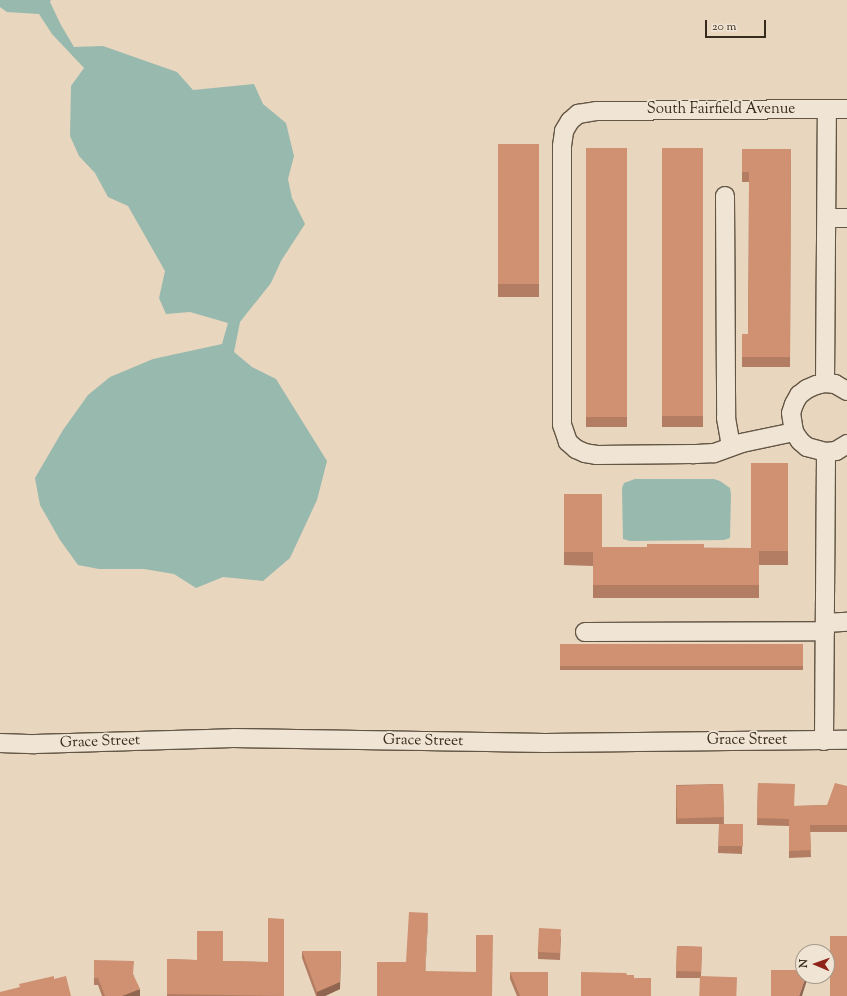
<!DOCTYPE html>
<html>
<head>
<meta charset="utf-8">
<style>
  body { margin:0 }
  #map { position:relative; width:847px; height:996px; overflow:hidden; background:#e8d6bf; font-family:"Sorts Mill Goudy",serif }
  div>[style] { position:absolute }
  .water>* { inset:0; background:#98b9ae }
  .roads { filter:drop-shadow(1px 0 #635644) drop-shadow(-1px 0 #635644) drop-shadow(0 1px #635644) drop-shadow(0 -1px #635644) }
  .minor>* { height:18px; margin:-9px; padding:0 9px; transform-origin:9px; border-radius:9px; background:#f0e4d5 }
  .wall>* { inset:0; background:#b27d62; transform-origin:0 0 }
  .shaded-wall>* { inset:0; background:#916650 }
  .building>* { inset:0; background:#cf9172; transform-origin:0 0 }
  span { translate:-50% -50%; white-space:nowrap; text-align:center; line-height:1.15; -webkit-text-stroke:3.5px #f0e4d5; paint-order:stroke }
  .street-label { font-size:15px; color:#372b1b }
  .north { position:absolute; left:795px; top:944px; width:40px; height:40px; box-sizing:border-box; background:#f0e4d5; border:1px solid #a69a8b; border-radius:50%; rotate:272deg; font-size:11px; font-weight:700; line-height:16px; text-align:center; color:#372b1b }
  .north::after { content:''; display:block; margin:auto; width:14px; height:18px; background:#8f2418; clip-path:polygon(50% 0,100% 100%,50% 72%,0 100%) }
  .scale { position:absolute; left:705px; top:20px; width:61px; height:18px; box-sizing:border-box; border:2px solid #372b1b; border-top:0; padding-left:5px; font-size:12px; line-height:14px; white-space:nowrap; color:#372b1b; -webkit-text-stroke:3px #f0e4d5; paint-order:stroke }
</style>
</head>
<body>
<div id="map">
  <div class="water">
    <i style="clip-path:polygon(0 0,51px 0,50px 2px,61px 25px,74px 47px,103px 46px,177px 72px,193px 90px,254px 84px,263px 104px,286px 123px,294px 156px,288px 179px,292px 198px,305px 224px,281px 261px,271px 283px,240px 322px,234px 352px,252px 367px,276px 379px,327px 461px,317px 500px,290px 558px,263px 581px,223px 577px,196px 588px,174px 574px,144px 569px,99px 569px,78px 565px,60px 540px,40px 505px,35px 478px,63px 430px,88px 395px,110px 377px,153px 359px,222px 344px,228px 323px,190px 312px,166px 314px,159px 298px,165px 271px,128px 206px,108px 197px,95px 173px,79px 156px,70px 136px,71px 86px,84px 68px,52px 34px,39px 14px,7px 12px,0 7px)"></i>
    <i style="clip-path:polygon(635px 479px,714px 479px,720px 481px,730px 488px,731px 494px,730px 538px,724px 540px,630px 541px,623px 539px,622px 488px,624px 483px)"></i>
  </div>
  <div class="roads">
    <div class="minor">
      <i style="left:725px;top:196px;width:222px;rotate:89.7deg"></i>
      <i style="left:726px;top:418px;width:29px;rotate:80deg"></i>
      <i style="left:827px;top:218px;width:20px"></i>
      <i style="left:825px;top:383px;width:274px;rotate:-89.6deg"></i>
      <i style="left:847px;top:391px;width:14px;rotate:-150deg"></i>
      <i style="left:835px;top:384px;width:10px;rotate:-174deg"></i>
      <i style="left:825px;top:383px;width:9px;rotate:167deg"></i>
      <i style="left:816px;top:385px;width:10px;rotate:156deg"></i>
      <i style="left:807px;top:389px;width:10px;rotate:143deg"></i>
      <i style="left:799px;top:395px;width:10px;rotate:119deg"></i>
      <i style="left:794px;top:404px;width:9px;rotate:108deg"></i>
      <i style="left:791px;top:413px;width:19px;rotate:81deg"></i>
      <i style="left:794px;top:432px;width:11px;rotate:56deg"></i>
      <i style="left:800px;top:441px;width:9px;rotate:41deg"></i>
      <i style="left:807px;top:447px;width:20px;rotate:15deg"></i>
      <i style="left:826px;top:452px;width:10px;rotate:-6deg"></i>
      <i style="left:836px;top:451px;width:13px;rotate:-32deg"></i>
      <i style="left:794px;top:432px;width:53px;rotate:168.1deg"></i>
      <i style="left:742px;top:443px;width:30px;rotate:160deg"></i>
      <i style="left:714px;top:453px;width:22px;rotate:177deg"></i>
      <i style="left:692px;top:454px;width:95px;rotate:179.4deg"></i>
      <i style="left:597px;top:455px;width:12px;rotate:-171deg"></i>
      <i style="left:585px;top:453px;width:10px;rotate:-156deg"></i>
      <i style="left:576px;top:449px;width:11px;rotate:-139deg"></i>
      <i style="left:568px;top:442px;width:18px;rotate:-109deg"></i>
      <i style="left:562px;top:425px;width:279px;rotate:-90deg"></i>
      <i style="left:562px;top:146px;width:15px;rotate:-82deg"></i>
      <i style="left:564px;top:131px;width:12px;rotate:-59deg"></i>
      <i style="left:570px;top:121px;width:11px;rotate:-41deg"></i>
      <i style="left:578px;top:114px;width:18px;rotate:-9deg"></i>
      <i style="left:596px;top:111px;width:251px;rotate:-0.5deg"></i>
      <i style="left:825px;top:623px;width:22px;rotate:-3deg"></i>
      <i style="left:585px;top:632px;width:240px;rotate:-0.2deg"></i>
      <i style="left:824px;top:741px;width:289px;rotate:-89.6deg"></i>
      <i style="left:0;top:743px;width:35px;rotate:2deg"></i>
      <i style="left:35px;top:744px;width:198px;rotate:-1.7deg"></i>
      <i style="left:233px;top:738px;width:312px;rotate:0.9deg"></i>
      <i style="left:545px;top:743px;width:302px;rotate:-0.6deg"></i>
    </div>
  </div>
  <div class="wall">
    <i style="left:539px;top:144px;width:153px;height:41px;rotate:90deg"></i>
    <i style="left:586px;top:148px;width:41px;height:279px"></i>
    <i style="left:703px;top:148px;width:279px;height:41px;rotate:90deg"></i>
    <i style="clip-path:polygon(742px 149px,791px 149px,790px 367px,742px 367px,742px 334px,748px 334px,749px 182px,742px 182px)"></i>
    <i style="clip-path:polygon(788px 463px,788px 565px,759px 565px,759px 598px,593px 598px,593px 566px,564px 565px,564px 494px,602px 547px,751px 548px)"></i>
    <i style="left:560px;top:644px;width:243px;height:26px"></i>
    <i style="clip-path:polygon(758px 783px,795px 806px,827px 805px,847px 786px,847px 832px,810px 832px,811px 857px,789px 858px,789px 826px,757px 825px)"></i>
    <i style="clip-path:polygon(723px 784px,724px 824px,743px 824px,742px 854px,718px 853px,719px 824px,676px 824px,676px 785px)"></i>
    <i style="clip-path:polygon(284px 919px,284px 996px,167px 996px,167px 959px,223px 961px,268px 962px)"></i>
    <i style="clip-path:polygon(561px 936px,560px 960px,538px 959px,538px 952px)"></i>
    <i style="clip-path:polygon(677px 946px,702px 947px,701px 976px,700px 978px,676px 978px)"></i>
    <i style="clip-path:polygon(302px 951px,340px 989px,325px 996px,316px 996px,302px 958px)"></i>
    <i style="clip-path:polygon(94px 960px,133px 974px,140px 996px,102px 996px,98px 985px,94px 985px)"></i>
    <i style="clip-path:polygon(510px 972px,548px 996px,517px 996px,510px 979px)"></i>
  </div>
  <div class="shaded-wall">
    <i style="clip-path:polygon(428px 913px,428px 920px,425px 978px,425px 971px)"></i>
    <i style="clip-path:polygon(341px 951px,340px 989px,325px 996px,317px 996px,317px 992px)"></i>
    <i style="clip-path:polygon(806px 976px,808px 976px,808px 977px,802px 996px,799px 996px)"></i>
    <i style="clip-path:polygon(140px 989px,140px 996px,122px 996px)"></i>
  </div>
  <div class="building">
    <i style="left:539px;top:144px;width:140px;height:41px;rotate:90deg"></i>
    <i style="left:586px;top:148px;width:41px;height:269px"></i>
    <i style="left:703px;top:148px;width:268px;height:41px;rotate:90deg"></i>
    <i style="clip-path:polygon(742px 149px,791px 149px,790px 357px,742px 357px,742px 334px,748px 334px,749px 261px,749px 172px,742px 172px)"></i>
    <i style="clip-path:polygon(751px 463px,788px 463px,788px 551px,759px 551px,759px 585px,593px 585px,593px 552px,564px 552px,564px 494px,602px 494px,602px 547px,647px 547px,647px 544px,704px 544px,704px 548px,751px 548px)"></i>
    <i style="left:560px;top:644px;width:243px;height:22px"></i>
    <i style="clip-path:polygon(758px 783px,795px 784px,794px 806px,827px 805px,835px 783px,847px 786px,847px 825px,810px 825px,811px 850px,789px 851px,789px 819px,757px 818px)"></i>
    <i style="left:723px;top:784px;width:33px;height:47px;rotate:88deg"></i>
    <i style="left:719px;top:824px;width:24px;height:22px"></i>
    <i style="clip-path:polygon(409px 912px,428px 913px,425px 971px,476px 972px,476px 935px,493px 935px,492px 996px,377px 996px,377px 962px,406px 962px)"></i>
    <i style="clip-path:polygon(268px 918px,284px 919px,284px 996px,167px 994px,167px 959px,197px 960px,197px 931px,223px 931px,223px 961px,268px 962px)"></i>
    <i style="left:539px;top:928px;width:22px;height:24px;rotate:3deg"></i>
    <i style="left:830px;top:936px;width:17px;height:60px"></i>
    <i style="left:677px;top:946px;width:25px;height:25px;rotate:2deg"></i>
    <i style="clip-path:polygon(302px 951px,341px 951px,340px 982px,317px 992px)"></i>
    <i style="clip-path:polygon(94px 960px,134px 961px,133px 974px,140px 989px,122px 996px,105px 996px,98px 978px,94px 978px)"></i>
    <i style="clip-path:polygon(771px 970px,803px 970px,803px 976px,806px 976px,799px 996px,771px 996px)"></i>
    <i style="clip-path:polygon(510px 972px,548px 972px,548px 996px,520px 996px)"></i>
    <i style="clip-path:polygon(581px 972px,626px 973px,627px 975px,634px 975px,634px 978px,651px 978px,651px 996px,581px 996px)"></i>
    <i style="clip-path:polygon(54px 976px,54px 979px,66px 976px,71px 996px,0 996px,0 992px,20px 987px,19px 984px)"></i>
    <i style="left:700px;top:976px;width:37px;height:20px;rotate:2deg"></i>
  </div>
  <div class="street-label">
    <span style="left:721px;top:110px">South Fairfield Avenue</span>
    <span style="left:423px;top:741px;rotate:1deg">Grace Street</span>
    <span style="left:747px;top:741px">Grace Street</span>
    <span style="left:100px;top:742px;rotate:-2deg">Grace Street</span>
  </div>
  <div class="north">N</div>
  <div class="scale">20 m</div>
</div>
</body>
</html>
